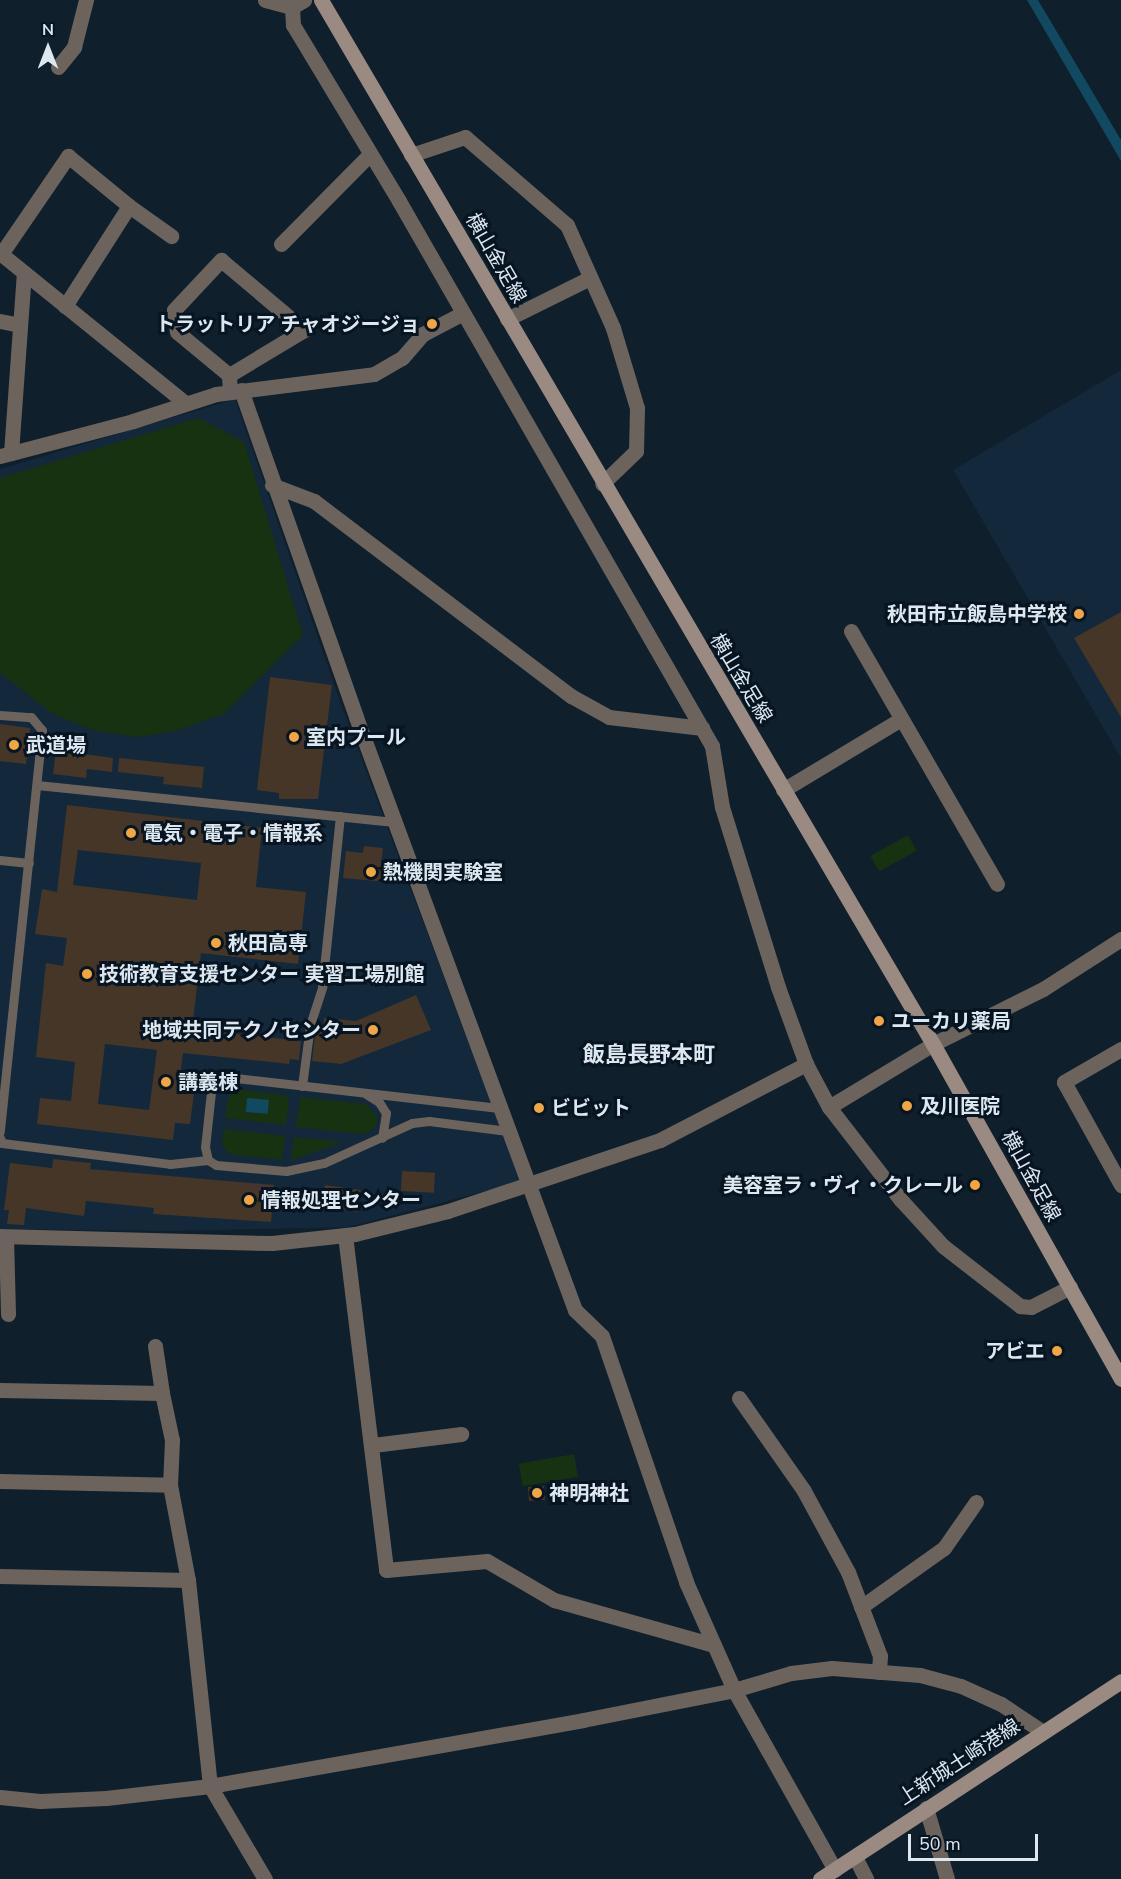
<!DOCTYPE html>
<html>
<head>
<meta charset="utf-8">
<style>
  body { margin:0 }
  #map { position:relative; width:1121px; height:1879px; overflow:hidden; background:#0f1f2c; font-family:"Nunito Sans","Noto Sans JP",sans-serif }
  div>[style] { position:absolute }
  .built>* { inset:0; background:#13283a }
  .green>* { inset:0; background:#173211; transform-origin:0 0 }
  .water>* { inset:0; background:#114961; transform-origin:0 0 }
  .building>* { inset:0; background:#463627; transform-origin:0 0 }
  .lane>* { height:9px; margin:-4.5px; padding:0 4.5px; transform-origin:4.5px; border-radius:4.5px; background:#6c635d }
  .street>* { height:15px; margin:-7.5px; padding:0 7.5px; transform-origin:7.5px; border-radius:7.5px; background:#6c635d }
  .secondary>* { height:15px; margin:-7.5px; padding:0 7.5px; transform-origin:7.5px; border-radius:7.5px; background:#9a8a82 }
  .dots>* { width:16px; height:16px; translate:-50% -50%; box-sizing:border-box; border:3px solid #071522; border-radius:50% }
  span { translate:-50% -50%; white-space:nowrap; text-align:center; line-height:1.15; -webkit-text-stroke:6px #071522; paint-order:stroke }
  .street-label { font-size:20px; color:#dde7f0 }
  .poi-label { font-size:20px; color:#dde7f0; font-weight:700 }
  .right { translate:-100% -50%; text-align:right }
  .left { translate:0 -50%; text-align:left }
  .quarter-label { font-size:22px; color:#dde7f0; font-weight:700 }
  .north { position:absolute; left:18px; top:18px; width:60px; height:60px; -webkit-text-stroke:4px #071522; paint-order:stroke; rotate:0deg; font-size:16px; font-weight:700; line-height:24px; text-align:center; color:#dde7f0 }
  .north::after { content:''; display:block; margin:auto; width:21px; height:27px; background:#dde7f0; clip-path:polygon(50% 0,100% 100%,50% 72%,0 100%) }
  .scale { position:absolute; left:908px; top:1834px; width:130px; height:27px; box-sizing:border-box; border:3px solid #dde7f0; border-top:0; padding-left:8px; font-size:18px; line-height:21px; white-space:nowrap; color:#dde7f0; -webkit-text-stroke:4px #071522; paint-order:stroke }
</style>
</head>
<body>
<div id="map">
  <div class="built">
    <i style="clip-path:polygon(1121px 370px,1121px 758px,953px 470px)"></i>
    <i style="clip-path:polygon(235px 399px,341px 704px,521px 1182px,348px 1227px,172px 1231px,0 1229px,0 469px)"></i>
  </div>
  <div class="green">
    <i style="clip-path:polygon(198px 418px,244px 442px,303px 635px,225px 713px,176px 731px,138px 737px,93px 730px,53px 714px,0 673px,0 478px)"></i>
    <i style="left:908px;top:835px;width:18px;height:43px;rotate:61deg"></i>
    <i style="clip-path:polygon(238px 1089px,289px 1096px,286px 1125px,225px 1118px,228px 1098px)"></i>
    <i style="clip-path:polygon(300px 1097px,366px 1104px,377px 1116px,377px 1125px,366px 1134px,296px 1127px)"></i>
    <i style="clip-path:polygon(224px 1129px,285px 1136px,282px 1160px,229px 1154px,222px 1145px)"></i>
    <i style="clip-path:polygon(294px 1137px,343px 1142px,291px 1160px)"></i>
    <i style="left:574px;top:1454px;width:23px;height:56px;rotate:80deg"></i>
  </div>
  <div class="water">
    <i style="clip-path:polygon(1027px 0,1038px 0,1121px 140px,1121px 161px)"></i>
    <i style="left:247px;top:1098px;width:22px;height:14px;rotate:5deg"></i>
  </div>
  <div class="building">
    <i style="clip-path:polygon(1121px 612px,1121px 717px,1074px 638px)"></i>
    <i style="clip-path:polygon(270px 677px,332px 685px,318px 799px,279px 799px,279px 793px,257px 790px)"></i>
    <i style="clip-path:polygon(0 724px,30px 728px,26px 764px,0 761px)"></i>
    <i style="clip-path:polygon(56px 750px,113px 758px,112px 772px,87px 769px,86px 778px,53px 774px)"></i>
    <i style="clip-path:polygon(119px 758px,204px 767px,202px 788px,163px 784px,164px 777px,118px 772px)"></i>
    <i style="clip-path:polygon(evenodd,67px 805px,262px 828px,256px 887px,306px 892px,298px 964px,201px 953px,192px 1029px,301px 1041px,299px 1060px,290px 1059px,289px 1064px,183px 1053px,178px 1091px,194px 1093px,190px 1124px,175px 1123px,173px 1140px,37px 1124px,40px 1098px,71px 1101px,75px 1062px,36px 1057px,46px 963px,63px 966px,67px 938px,35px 934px,42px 889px,57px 892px,67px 805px,78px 850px,201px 863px,197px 900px,73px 885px,78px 850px,67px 805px,105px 1044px,157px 1050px,149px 1110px,98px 1104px,105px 1044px)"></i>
    <i style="clip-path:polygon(364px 846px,383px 848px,381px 864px,399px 866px,398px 883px,343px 878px,346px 851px,363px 853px)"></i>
    <i style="clip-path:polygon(416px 995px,431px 1030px,341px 1064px,312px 1061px,316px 1027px,323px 1028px,324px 1018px,356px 1021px)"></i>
    <i style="clip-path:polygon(53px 1159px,91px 1163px,90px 1169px,274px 1185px,271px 1222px,153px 1214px,154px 1208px,86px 1201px,84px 1216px,26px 1208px,24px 1225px,7px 1224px,9px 1210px,4px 1210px,10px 1163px,52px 1168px)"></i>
    <i style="left:402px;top:1171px;width:33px;height:20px;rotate:3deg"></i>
    <i style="left:325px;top:1185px;width:36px;height:22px;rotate:8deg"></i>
    <i style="left:544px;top:1486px;width:14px;height:16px;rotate:86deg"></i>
  </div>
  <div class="lane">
    <i style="left:0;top:715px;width:31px;rotate:4deg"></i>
    <i style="left:31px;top:717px;width:17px;rotate:50deg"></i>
    <i style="left:42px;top:730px;width:404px;rotate:96deg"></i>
    <i style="left:37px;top:785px;width:359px;rotate:5.9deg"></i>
    <i style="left:0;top:860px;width:29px;rotate:6deg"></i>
    <i style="left:302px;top:1086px;width:62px;rotate:-82.5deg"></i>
    <i style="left:310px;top:1025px;width:40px;rotate:-72deg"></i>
    <i style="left:322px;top:987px;width:172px;rotate:-84deg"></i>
    <i style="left:366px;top:1094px;width:15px;rotate:32deg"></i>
    <i style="left:379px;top:1102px;width:13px;rotate:58deg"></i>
    <i style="left:386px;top:1113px;width:25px;rotate:99deg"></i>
    <i style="left:499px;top:1108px;width:274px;rotate:-173.5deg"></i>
    <i style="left:227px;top:1077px;width:13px;rotate:157deg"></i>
    <i style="left:215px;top:1082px;width:11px;rotate:112deg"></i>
    <i style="left:211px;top:1092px;width:55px;rotate:96.2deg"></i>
    <i style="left:205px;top:1147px;width:13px;rotate:77deg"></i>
    <i style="left:208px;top:1160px;width:9px;rotate:32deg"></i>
    <i style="left:216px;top:1165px;width:70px;rotate:4.9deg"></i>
    <i style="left:286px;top:1171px;width:39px;rotate:-12deg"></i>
    <i style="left:324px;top:1163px;width:97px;rotate:-24.4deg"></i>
    <i style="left:412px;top:1123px;width:17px;rotate:-7deg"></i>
    <i style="left:429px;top:1121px;width:79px;rotate:7.3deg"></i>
    <i style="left:0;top:1138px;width:5px;rotate:68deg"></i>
    <i style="left:2px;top:1143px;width:169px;rotate:7.1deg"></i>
    <i style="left:170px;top:1164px;width:38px;rotate:-6deg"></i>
  </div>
  <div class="street">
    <i style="left:265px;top:0;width:28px;rotate:15deg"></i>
    <i style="left:292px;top:7px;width:14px;rotate:-30deg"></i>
    <i style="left:292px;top:7px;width:18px;rotate:87deg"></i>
    <i style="left:293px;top:25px;width:205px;rotate:58.9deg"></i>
    <i style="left:399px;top:201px;width:628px;rotate:60.13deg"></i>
    <i style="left:712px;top:746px;width:62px;rotate:80.7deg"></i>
    <i style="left:722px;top:807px;width:189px;rotate:72.7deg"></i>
    <i style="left:778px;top:987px;width:82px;rotate:70deg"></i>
    <i style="left:806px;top:1064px;width:49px;rotate:61.9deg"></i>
    <i style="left:829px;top:1107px;width:118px;rotate:52.3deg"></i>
    <i style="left:901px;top:1200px;width:62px;rotate:47.6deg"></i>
    <i style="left:943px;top:1246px;width:98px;rotate:37.9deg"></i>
    <i style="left:1020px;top:1306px;width:11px;rotate:5deg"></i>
    <i style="left:1031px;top:1307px;width:44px;rotate:-27.1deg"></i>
    <i style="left:58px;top:67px;width:26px;rotate:-51deg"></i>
    <i style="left:74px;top:47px;width:49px;rotate:-75.7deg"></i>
    <i style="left:411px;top:155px;width:57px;rotate:-18.4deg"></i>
    <i style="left:465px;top:137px;width:135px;rotate:40.8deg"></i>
    <i style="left:567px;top:225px;width:113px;rotate:65.9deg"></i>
    <i style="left:613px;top:328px;width:84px;rotate:73.3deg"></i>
    <i style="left:637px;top:408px;width:43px;rotate:91.3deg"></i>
    <i style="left:636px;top:451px;width:47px;rotate:135.9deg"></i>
    <i style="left:129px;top:206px;width:52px;rotate:35.5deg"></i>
    <i style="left:281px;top:244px;width:127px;rotate:-45.3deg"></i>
    <i style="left:0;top:253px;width:238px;rotate:39deg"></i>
    <i style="left:1px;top:254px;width:119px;rotate:-55.6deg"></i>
    <i style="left:68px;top:156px;width:79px;rotate:39.3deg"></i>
    <i style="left:129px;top:206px;width:119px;rotate:122.6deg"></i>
    <i style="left:507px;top:319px;width:93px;rotate:-26.3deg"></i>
    <i style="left:0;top:321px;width:20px;rotate:11deg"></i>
    <i style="left:229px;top:375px;width:67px;rotate:-140.4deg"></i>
    <i style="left:177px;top:332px;width:22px;rotate:-98deg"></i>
    <i style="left:174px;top:310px;width:69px;rotate:-46.8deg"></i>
    <i style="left:221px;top:260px;width:109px;rotate:40.1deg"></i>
    <i style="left:304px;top:330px;width:87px;rotate:149deg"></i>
    <i style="left:229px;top:375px;width:17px;rotate:87deg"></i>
    <i style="left:241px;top:390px;width:347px;rotate:70.6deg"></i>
    <i style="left:356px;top:717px;width:632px;rotate:69.73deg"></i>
    <i style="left:575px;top:1310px;width:37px;rotate:44deg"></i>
    <i style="left:602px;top:1336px;width:260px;rotate:71.1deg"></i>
    <i style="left:686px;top:1582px;width:118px;rotate:66deg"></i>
    <i style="left:734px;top:1690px;width:206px;rotate:60.7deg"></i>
    <i style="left:11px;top:453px;width:181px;rotate:-85.9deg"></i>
    <i style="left:0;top:456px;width:138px;rotate:-14.7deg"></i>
    <i style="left:133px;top:421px;width:87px;rotate:-18deg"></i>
    <i style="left:216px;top:394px;width:159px;rotate:-7.2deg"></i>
    <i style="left:374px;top:374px;width:32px;rotate:-30deg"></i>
    <i style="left:402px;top:358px;width:32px;rotate:-49deg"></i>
    <i style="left:423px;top:334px;width:45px;rotate:-27.7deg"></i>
    <i style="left:272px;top:485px;width:45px;rotate:20.9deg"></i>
    <i style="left:314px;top:501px;width:323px;rotate:37.2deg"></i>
    <i style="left:571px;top:696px;width:43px;rotate:28.9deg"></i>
    <i style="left:609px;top:717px;width:94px;rotate:6.7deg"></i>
    <i style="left:851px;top:631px;width:292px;rotate:60deg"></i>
    <i style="left:783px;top:790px;width:138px;rotate:-31deg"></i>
    <i style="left:1121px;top:1049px;width:66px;rotate:149.9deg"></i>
    <i style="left:1064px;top:1082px;width:118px;rotate:61deg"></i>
    <i style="left:829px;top:1107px;width:122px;rotate:-31.2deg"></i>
    <i style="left:933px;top:1044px;width:123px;rotate:-26.6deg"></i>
    <i style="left:1043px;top:989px;width:93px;rotate:-32.7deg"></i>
    <i style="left:345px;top:1235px;width:337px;rotate:83deg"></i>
    <i style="left:386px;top:1570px;width:101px;rotate:-5.1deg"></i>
    <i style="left:487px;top:1561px;width:78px;rotate:30.2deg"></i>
    <i style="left:554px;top:1600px;width:166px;rotate:15.7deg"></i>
    <i style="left:0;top:1236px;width:272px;rotate:1.5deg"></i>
    <i style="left:272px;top:1243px;width:83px;rotate:-6.2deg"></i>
    <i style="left:355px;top:1234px;width:96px;rotate:-13.9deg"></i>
    <i style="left:448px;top:1211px;width:224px;rotate:-18.5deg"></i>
    <i style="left:660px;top:1140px;width:165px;rotate:-27.5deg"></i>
    <i style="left:6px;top:1237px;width:77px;rotate:88.5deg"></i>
    <i style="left:155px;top:1346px;width:48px;rotate:81.5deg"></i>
    <i style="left:0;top:1390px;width:162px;rotate:1.1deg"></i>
    <i style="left:162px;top:1393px;width:48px;rotate:78deg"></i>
    <i style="left:172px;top:1440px;width:45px;rotate:92.5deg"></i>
    <i style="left:170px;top:1485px;width:97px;rotate:79.3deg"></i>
    <i style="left:188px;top:1580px;width:207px;rotate:83.9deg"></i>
    <i style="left:210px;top:1786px;width:108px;rotate:59.4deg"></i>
    <i style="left:739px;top:1398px;width:113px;rotate:55deg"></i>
    <i style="left:804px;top:1491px;width:92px;rotate:61.5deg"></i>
    <i style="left:848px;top:1572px;width:90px;rotate:69.1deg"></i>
    <i style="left:880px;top:1656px;width:16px;rotate:94deg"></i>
    <i style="left:373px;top:1445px;width:89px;rotate:-7.1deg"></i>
    <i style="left:0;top:1481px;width:170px;rotate:1.3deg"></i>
    <i style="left:0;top:1576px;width:188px;rotate:1.2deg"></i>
    <i style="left:861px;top:1607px;width:102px;rotate:-35.4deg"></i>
    <i style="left:944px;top:1548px;width:56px;rotate:-55.2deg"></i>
    <i style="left:0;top:1797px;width:40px;rotate:5.7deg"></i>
    <i style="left:40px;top:1801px;width:66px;rotate:-2.6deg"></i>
    <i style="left:106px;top:1798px;width:105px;rotate:-6.6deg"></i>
    <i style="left:210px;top:1786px;width:379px;rotate:-10deg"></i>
    <i style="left:583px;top:1720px;width:154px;rotate:-11.2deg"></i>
    <i style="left:734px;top:1690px;width:59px;rotate:-16.6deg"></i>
    <i style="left:791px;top:1673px;width:41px;rotate:-7deg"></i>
    <i style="left:832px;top:1668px;width:88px;rotate:4.5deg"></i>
    <i style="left:920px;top:1675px;width:42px;rotate:15deg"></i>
    <i style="left:961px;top:1686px;width:44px;rotate:24.2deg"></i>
    <i style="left:1001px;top:1704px;width:50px;rotate:33.7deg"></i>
    <i style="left:926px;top:1808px;width:74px;rotate:73.5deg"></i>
    <i style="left:855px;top:1857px;width:25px;rotate:63deg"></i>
  </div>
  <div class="secondary">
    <i style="left:321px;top:0;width:1210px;rotate:59.62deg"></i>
    <i style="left:933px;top:1044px;width:384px;rotate:60.7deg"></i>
    <i style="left:820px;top:1879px;width:360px;rotate:-33.3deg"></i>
  </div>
  <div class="dots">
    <i style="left:432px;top:324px;background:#f1a640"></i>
    <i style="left:1079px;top:614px;background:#f1a640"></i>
    <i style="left:294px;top:737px;background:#f1a640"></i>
    <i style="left:14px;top:745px;background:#f1a640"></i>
    <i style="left:131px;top:833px;background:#f1a640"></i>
    <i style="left:371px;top:872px;background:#f1a640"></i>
    <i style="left:216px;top:943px;background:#f1a640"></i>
    <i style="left:87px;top:974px;background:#f1a640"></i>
    <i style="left:879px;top:1021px;background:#f1a640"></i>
    <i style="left:373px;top:1030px;background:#f1a640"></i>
    <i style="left:166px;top:1082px;background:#f1a640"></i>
    <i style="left:907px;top:1106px;background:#f1a640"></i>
    <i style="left:539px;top:1108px;background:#f1a640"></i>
    <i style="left:975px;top:1185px;background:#f1a640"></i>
    <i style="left:249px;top:1200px;background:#f1a640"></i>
    <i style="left:1057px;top:1351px;background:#f1a640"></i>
    <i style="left:537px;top:1493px;background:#f1a640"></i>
  </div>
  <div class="street-label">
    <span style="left:496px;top:258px;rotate:60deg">横山金足線</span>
    <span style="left:741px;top:678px;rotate:59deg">横山金足線</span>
    <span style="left:1031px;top:1176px;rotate:61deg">横山金足線</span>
    <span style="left:959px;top:1762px;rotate:-33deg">上新城土崎港線</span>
  </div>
  <div class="poi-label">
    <span class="right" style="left:420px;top:324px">トラットリア チャオジージョ</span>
    <span class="right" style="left:1067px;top:614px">秋田市立飯島中学校</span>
    <span class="left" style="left:306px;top:737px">室内プール</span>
    <span class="left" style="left:26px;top:745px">武道場</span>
    <span class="left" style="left:143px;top:833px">電気・電子・情報系</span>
    <span class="left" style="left:383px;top:872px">熱機関実験室</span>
    <span class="left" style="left:228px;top:943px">秋田高専</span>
    <span class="left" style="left:99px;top:974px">技術教育支援センター 実習工場別館</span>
    <span class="left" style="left:891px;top:1021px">ユーカリ薬局</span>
    <span class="right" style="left:361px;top:1030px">地域共同テクノセンター</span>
    <span class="left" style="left:178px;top:1082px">講義棟</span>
    <span class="left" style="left:920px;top:1106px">及川医院</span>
    <span class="left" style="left:551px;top:1108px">ビビット</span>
    <span class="right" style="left:963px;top:1185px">美容室ラ・ヴィ・クレール</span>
    <span class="left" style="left:261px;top:1200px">情報処理センター</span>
    <span class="right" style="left:1045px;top:1351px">アビエ</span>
    <span class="left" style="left:549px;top:1493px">神明神社</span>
  </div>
  <div class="quarter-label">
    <span style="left:649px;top:1056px">飯島長野本町</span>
  </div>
  <div class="north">N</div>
  <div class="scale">50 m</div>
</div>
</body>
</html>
